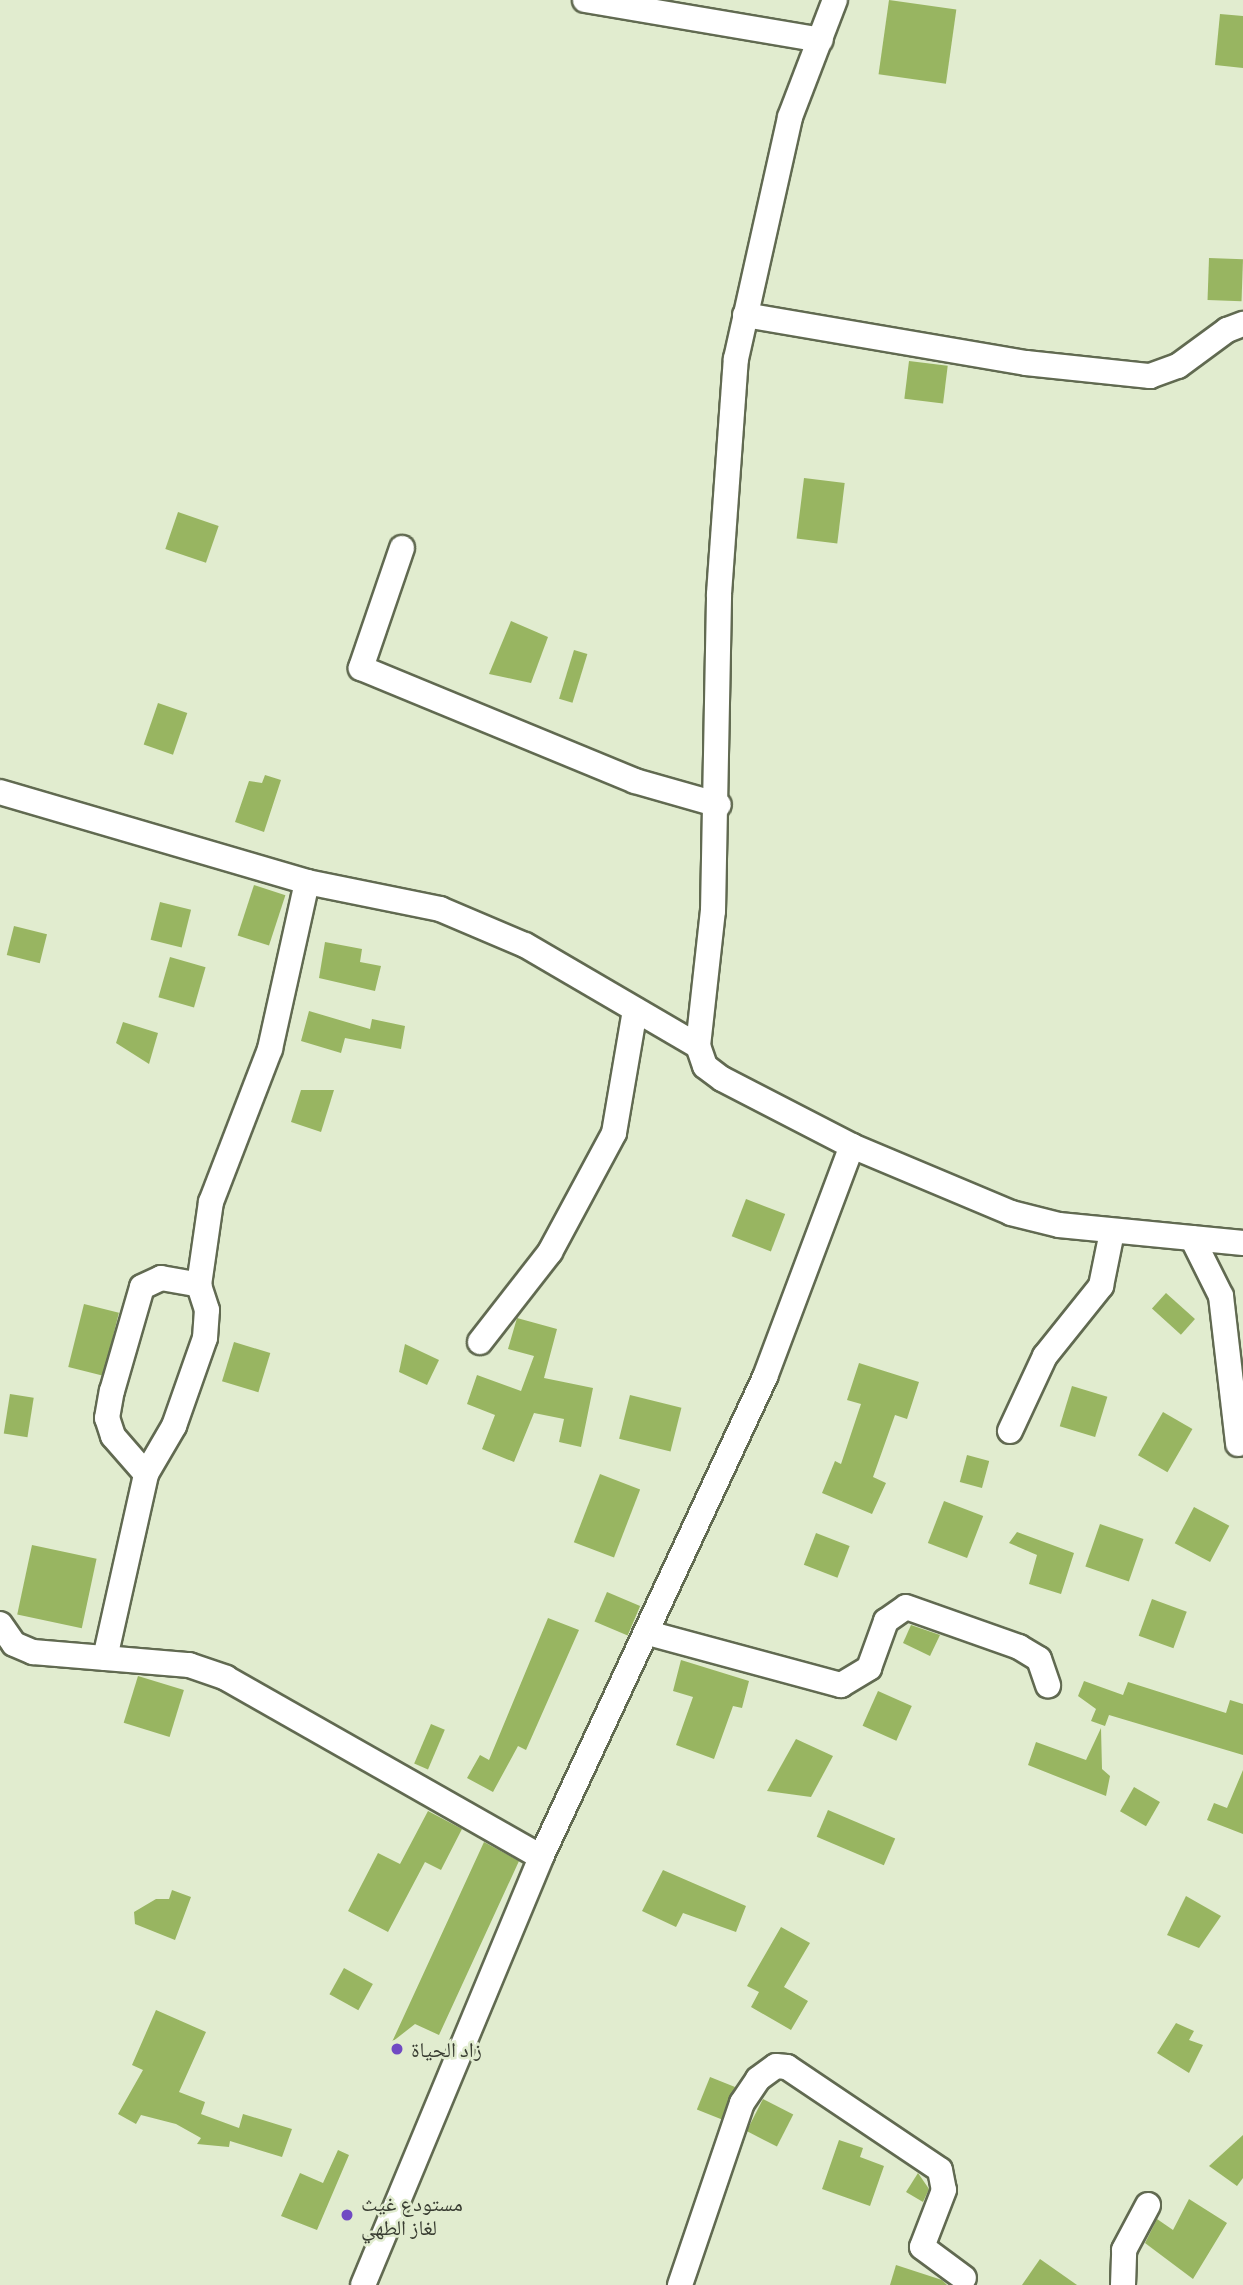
<!DOCTYPE html>
<html>
<head>
<meta charset="utf-8">
<style>
  body { margin:0 }
  #map { position:relative; width:1243px; height:2285px; overflow:hidden; background:#e1eccf; font-family:Manrope,"Noto Naskh Arabic",sans-serif }
  div>[style] { position:absolute }
  .building>* { inset:0; background:#98b561; transform-origin:0 0 }
  .roads { filter:drop-shadow(2px 0 #616a51) drop-shadow(-2px 0 #616a51) drop-shadow(0 2px #616a51) drop-shadow(0 -2px #616a51) }
  .minor>* { height:24px; margin:-12px; padding:0 12px; transform-origin:12px; border-radius:12px; background:#fff }
  .dots>* { width:19px; height:19px; translate:-50% -50%; box-sizing:border-box; border:4px solid #e1eccf; border-radius:50% }
  span { translate:-50% -50%; white-space:nowrap; text-align:center; line-height:1.15; -webkit-text-stroke:5px #e1eccf; paint-order:stroke }
  .poi-label { font-size:21px; color:#383c31 }
  .left { translate:0 -50%; text-align:left }
</style>
</head>
<body>
<div id="map">
  <div class="building">
    <i style="left:889px;top:0;width:68px;height:75px;rotate:8deg"></i>
    <i style="clip-path:polygon(1220px 14px,1243px 16px,1243px 68px,1215px 65px)"></i>
    <i style="left:1209px;top:258px;width:34px;height:42px;rotate:2deg"></i>
    <i style="left:909px;top:361px;width:39px;height:38px;rotate:7deg"></i>
    <i style="left:804px;top:478px;width:41px;height:61px;rotate:7deg"></i>
    <i style="left:178px;top:512px;width:43px;height:39px;rotate:19deg"></i>
    <i style="clip-path:polygon(511px 621px,548px 637px,531px 683px,489px 674px)"></i>
    <i style="left:574px;top:650px;width:14px;height:51px;rotate:17deg"></i>
    <i style="left:158px;top:703px;width:31px;height:44px;rotate:19deg"></i>
    <i style="clip-path:polygon(265px 775px,281px 780px,264px 832px,235px 822px,249px 781px,262px 783px)"></i>
    <i style="left:254px;top:885px;width:33px;height:53px;rotate:18deg"></i>
    <i style="left:160px;top:902px;width:32px;height:39px;rotate:14deg"></i>
    <i style="left:14px;top:926px;width:34px;height:30px;rotate:14deg"></i>
    <i style="clip-path:polygon(325px 942px,362px 949px,360px 962px,381px 966px,375px 991px,319px 978px)"></i>
    <i style="left:170px;top:957px;width:37px;height:42px;rotate:16deg"></i>
    <i style="clip-path:polygon(309px 1011px,370px 1029px,372px 1019px,405px 1026px,401px 1049px,345px 1038px,341px 1053px,301px 1041px)"></i>
    <i style="clip-path:polygon(123px 1022px,158px 1033px,149px 1064px,116px 1043px)"></i>
    <i style="clip-path:polygon(301px 1090px,334px 1090px,321px 1132px,291px 1122px)"></i>
    <i style="left:746px;top:1199px;width:42px;height:40px;rotate:21deg"></i>
    <i style="left:1166px;top:1293px;width:39px;height:21px;rotate:42deg"></i>
    <i style="left:84px;top:1304px;width:36px;height:65px;rotate:14deg"></i>
    <i style="clip-path:polygon(517px 1318px,557px 1329px,544px 1378px,593px 1388px,581px 1447px,559px 1442px,564px 1419px,534px 1413px,514px 1462px,482px 1449px,495px 1415px,467px 1404px,477px 1375px,521px 1391px,534px 1356px,508px 1349px)"></i>
    <i style="left:234px;top:1342px;width:38px;height:41px;rotate:17deg"></i>
    <i style="clip-path:polygon(405px 1344px,439px 1360px,427px 1385px,399px 1372px)"></i>
    <i style="clip-path:polygon(859px 1363px,919px 1382px,907px 1419px,895px 1415px,873px 1477px,886px 1483px,872px 1514px,822px 1493px,835px 1461px,841px 1464px,861px 1404px,847px 1400px)"></i>
    <i style="left:1072px;top:1386px;width:37px;height:42px;rotate:17deg"></i>
    <i style="left:10px;top:1394px;width:24px;height:40px;rotate:9deg"></i>
    <i style="left:630px;top:1395px;width:53px;height:45px;rotate:14deg"></i>
    <i style="left:1163px;top:1412px;width:34px;height:50px;rotate:30deg"></i>
    <i style="left:967px;top:1455px;width:23px;height:28px;rotate:15deg"></i>
    <i style="left:600px;top:1474px;width:43px;height:73px;rotate:21deg"></i>
    <i style="left:944px;top:1501px;width:42px;height:45px;rotate:21deg"></i>
    <i style="left:1194px;top:1507px;width:40px;height:41px;rotate:28deg"></i>
    <i style="left:1100px;top:1524px;width:46px;height:45px;rotate:19deg"></i>
    <i style="clip-path:polygon(1017px 1532px,1074px 1553px,1061px 1594px,1029px 1584px,1037px 1555px,1009px 1543px)"></i>
    <i style="left:816px;top:1533px;width:36px;height:34px;rotate:21deg"></i>
    <i style="left:32px;top:1545px;width:66px;height:71px;rotate:12deg"></i>
    <i style="left:607px;top:1592px;width:36px;height:32px;rotate:23deg"></i>
    <i style="left:1152px;top:1599px;width:37px;height:39px;rotate:20deg"></i>
    <i style="clip-path:polygon(548px 1618px,579px 1630px,526px 1750px,518px 1746px,493px 1792px,467px 1778px,480px 1755px,489px 1760px)"></i>
    <i style="clip-path:polygon(911px 1625px,940px 1635px,930px 1656px,903px 1643px)"></i>
    <i style="clip-path:polygon(681px 1660px,749px 1681px,742px 1708px,733px 1706px,714px 1759px,676px 1745px,693px 1697px,673px 1691px)"></i>
    <i style="left:138px;top:1676px;width:48px;height:49px;rotate:17deg"></i>
    <i style="clip-path:polygon(1084px 1681px,1123px 1695px,1128px 1682px,1226px 1713px,1230px 1700px,1243px 1704px,1243px 1755px,1109px 1715px,1105px 1726px,1091px 1721px,1096px 1709px,1078px 1696px)"></i>
    <i style="left:878px;top:1691px;width:37px;height:38px;rotate:24deg"></i>
    <i style="left:431px;top:1724px;width:15px;height:43px;rotate:23deg"></i>
    <i style="clip-path:polygon(1101px 1728px,1102px 1769px,1110px 1776px,1106px 1796px,1028px 1765px,1036px 1742px,1086px 1760px)"></i>
    <i style="clip-path:polygon(796px 1739px,833px 1756px,811px 1797px,767px 1791px)"></i>
    <i style="clip-path:polygon(1243px 1770px,1243px 1834px,1207px 1820px,1214px 1803px,1227px 1808px)"></i>
    <i style="left:1134px;top:1787px;width:30px;height:28px;rotate:30deg"></i>
    <i style="left:828px;top:1810px;width:73px;height:29px;rotate:23deg"></i>
    <i style="clip-path:polygon(428px 1811px,462px 1829px,441px 1870px,425px 1862px,388px 1932px,348px 1911px,378px 1853px,400px 1864px)"></i>
    <i style="clip-path:polygon(484px 1842px,519px 1861px,439px 2035px,415px 2024px,392px 2042px)"></i>
    <i style="clip-path:polygon(663px 1870px,746px 1906px,736px 1932px,683px 1913px,676px 1927px,642px 1911px)"></i>
    <i style="clip-path:polygon(172px 1890px,191px 1897px,175px 1940px,135px 1924px,134px 1912px,156px 1899px,169px 1899px)"></i>
    <i style="clip-path:polygon(1186px 1896px,1221px 1916px,1199px 1948px,1167px 1935px)"></i>
    <i style="clip-path:polygon(781px 1927px,810px 1943px,784px 1987px,808px 2001px,791px 2030px,751px 2007px,759px 1992px,747px 1986px)"></i>
    <i style="left:344px;top:1968px;width:33px;height:30px;rotate:29deg"></i>
    <i style="clip-path:polygon(156px 2010px,206px 2032px,179px 2092px,205px 2102px,201px 2114px,239px 2128px,243px 2114px,292px 2129px,282px 2157px,230px 2141px,229px 2147px,197px 2144px,201px 2138px,176px 2124px,141px 2115px,136px 2124px,118px 2114px,143px 2070px,132px 2065px)"></i>
    <i style="clip-path:polygon(1176px 2023px,1194px 2031px,1189px 2040px,1203px 2045px,1189px 2073px,1157px 2053px)"></i>
    <i style="left:710px;top:2077px;width:27px;height:35px;rotate:22deg"></i>
    <i style="left:763px;top:2099px;width:34px;height:36px;rotate:27deg"></i>
    <i style="clip-path:polygon(1243px 2135px,1243px 2178px,1237px 2186px,1209px 2166px)"></i>
    <i style="clip-path:polygon(839px 2140px,863px 2148px,860px 2157px,884px 2166px,870px 2206px,822px 2189px)"></i>
    <i style="clip-path:polygon(338px 2150px,349px 2155px,317px 2230px,281px 2216px,300px 2173px,323px 2183px)"></i>
    <i style="clip-path:polygon(918px 2173px,929px 2189px,923px 2202px,906px 2192px)"></i>
    <i style="clip-path:polygon(1189px 2199px,1227px 2223px,1193px 2279px,1145px 2243px,1157px 2219px,1173px 2230px)"></i>
    <i style="clip-path:polygon(1040px 2259px,1077px 2285px,1022px 2285px)"></i>
    <i style="clip-path:polygon(896px 2265px,942px 2280px,947px 2285px,890px 2285px)"></i>
  </div>
  <div class="roads">
    <div class="minor">
      <i style="left:585px;top:0;width:239px;rotate:9.6deg"></i>
      <i style="left:745px;top:315px;width:285px;rotate:9.7deg"></i>
      <i style="left:1026px;top:363px;width:125px;rotate:6deg"></i>
      <i style="left:1150px;top:376px;width:30px;rotate:-20deg"></i>
      <i style="left:1178px;top:366px;width:61px;rotate:-36.3deg"></i>
      <i style="left:1227px;top:330px;width:17px;rotate:-21deg"></i>
      <i style="left:402px;top:548px;width:127px;rotate:108.9deg"></i>
      <i style="left:361px;top:668px;width:296px;rotate:22.4deg"></i>
      <i style="left:635px;top:781px;width:87px;rotate:15.9deg"></i>
      <i style="left:0;top:792px;width:320px;rotate:16.3deg"></i>
      <i style="left:307px;top:882px;width:136px;rotate:11.5deg"></i>
      <i style="left:440px;top:909px;width:92px;rotate:23deg"></i>
      <i style="left:525px;top:945px;width:200px;rotate:30.3deg"></i>
      <i style="left:852px;top:1146px;width:173px;rotate:22.8deg"></i>
      <i style="left:1011px;top:1213px;width:49px;rotate:14deg"></i>
      <i style="left:1059px;top:1225px;width:185px;rotate:5.6deg"></i>
      <i style="left:1192px;top:1238px;width:65px;rotate:63.4deg"></i>
      <i style="left:1221px;top:1296px;width:149px;rotate:83.4deg"></i>
      <i style="left:480px;top:1342px;width:114px;rotate:-52.1deg"></i>
      <i style="left:550px;top:1252px;width:135px;rotate:-61.7deg"></i>
      <i style="left:614px;top:1133px;width:125px;rotate:-80.3deg"></i>
      <i style="left:1010px;top:1431px;width:83px;rotate:-65deg"></i>
      <i style="left:1045px;top:1356px;width:90px;rotate:-51.3deg"></i>
      <i style="left:1101px;top:1286px;width:55px;rotate:-78.5deg"></i>
      <i style="left:146px;top:1474px;width:50px;rotate:-131deg"></i>
      <i style="left:113px;top:1436px;width:19px;rotate:-108deg"></i>
      <i style="left:107px;top:1418px;width:27px;rotate:-80deg"></i>
      <i style="left:112px;top:1391px;width:108px;rotate:-73.9deg"></i>
      <i style="left:142px;top:1287px;width:21px;rotate:-25deg"></i>
      <i style="left:161px;top:1278px;width:39px;rotate:10deg"></i>
      <i style="left:0;top:1624px;width:24px;rotate:55deg"></i>
      <i style="left:14px;top:1644px;width:21px;rotate:23deg"></i>
      <i style="left:33px;top:1652px;width:157px;rotate:4.8deg"></i>
      <i style="left:189px;top:1665px;width:39px;rotate:19deg"></i>
      <i style="left:226px;top:1678px;width:362px;rotate:29.6deg"></i>
      <i style="left:648px;top:1633px;width:200px;rotate:15.1deg"></i>
      <i style="left:841px;top:1685px;width:33px;rotate:-31deg"></i>
      <i style="left:869px;top:1668px;width:50px;rotate:-70.1deg"></i>
      <i style="left:886px;top:1621px;width:24px;rotate:-35deg"></i>
      <i style="left:906px;top:1607px;width:120px;rotate:19.5deg"></i>
      <i style="left:1019px;top:1647px;width:23px;rotate:31deg"></i>
      <i style="left:1039px;top:1659px;width:28px;rotate:71deg"></i>
      <i style="left:105px;top:1658px;width:189px;rotate:-77.4deg"></i>
      <i style="left:146px;top:1474px;width:56px;rotate:-59.7deg"></i>
      <i style="left:174px;top:1426px;width:93px;rotate:-70.6deg"></i>
      <i style="left:205px;top:1338px;width:28px;rotate:-86deg"></i>
      <i style="left:207px;top:1310px;width:26px;rotate:-108deg"></i>
      <i style="left:199px;top:1285px;width:84px;rotate:-81.8deg"></i>
      <i style="left:211px;top:1202px;width:164px;rotate:-68.9deg"></i>
      <i style="left:270px;top:1049px;width:171px;rotate:-77.5deg"></i>
      <i style="left:363px;top:2285px;width:464px;rotate:-67.4deg"></i>
      <i style="left:541px;top:1857px;width:530px;rotate:-64.98deg"></i>
      <i style="left:765px;top:1377px;width:247px;rotate:-69.4deg"></i>
      <i style="left:852px;top:1146px;width:146px;rotate:-152.7deg"></i>
      <i style="left:722px;top:1079px;width:21px;rotate:-143deg"></i>
      <i style="left:705px;top:1066px;width:21px;rotate:-109deg"></i>
      <i style="left:698px;top:1046px;width:136px;rotate:-83.7deg"></i>
      <i style="left:713px;top:911px;width:317px;rotate:-88.9deg"></i>
      <i style="left:719px;top:594px;width:236px;rotate:-85.9deg"></i>
      <i style="left:736px;top:359px;width:248px;rotate:-77.4deg"></i>
      <i style="left:790px;top:117px;width:125px;rotate:-69deg"></i>
      <i style="left:680px;top:2285px;width:192px;rotate:-71.2deg"></i>
      <i style="left:742px;top:2103px;width:29px;rotate:-56deg"></i>
      <i style="left:758px;top:2079px;width:22px;rotate:-36deg"></i>
      <i style="left:776px;top:2066px;width:11px;rotate:5deg"></i>
      <i style="left:787px;top:2067px;width:184px;rotate:33.9deg"></i>
      <i style="left:940px;top:2170px;width:20px;rotate:79deg"></i>
      <i style="left:944px;top:2190px;width:61px;rotate:111.1deg"></i>
      <i style="left:922px;top:2247px;width:52px;rotate:36.4deg"></i>
      <i style="left:1123px;top:2285px;width:35px;rotate:-88deg"></i>
      <i style="left:1124px;top:2250px;width:51px;rotate:-61.9deg"></i>
    </div>
  </div>
  <div class="dots">
    <i style="left:397px;top:2049px;background:#704ac3"></i>
    <i style="left:347px;top:2215px;background:#704ac3"></i>
  </div>
  <div class="poi-label">
    <span class="left" style="left:411px;top:2049px">زاد الحياة</span>
    <span class="left" style="left:361px;top:2215px">مستودع غيث<br>لغاز الطهي</span>
  </div>
</div>
</body>
</html>
